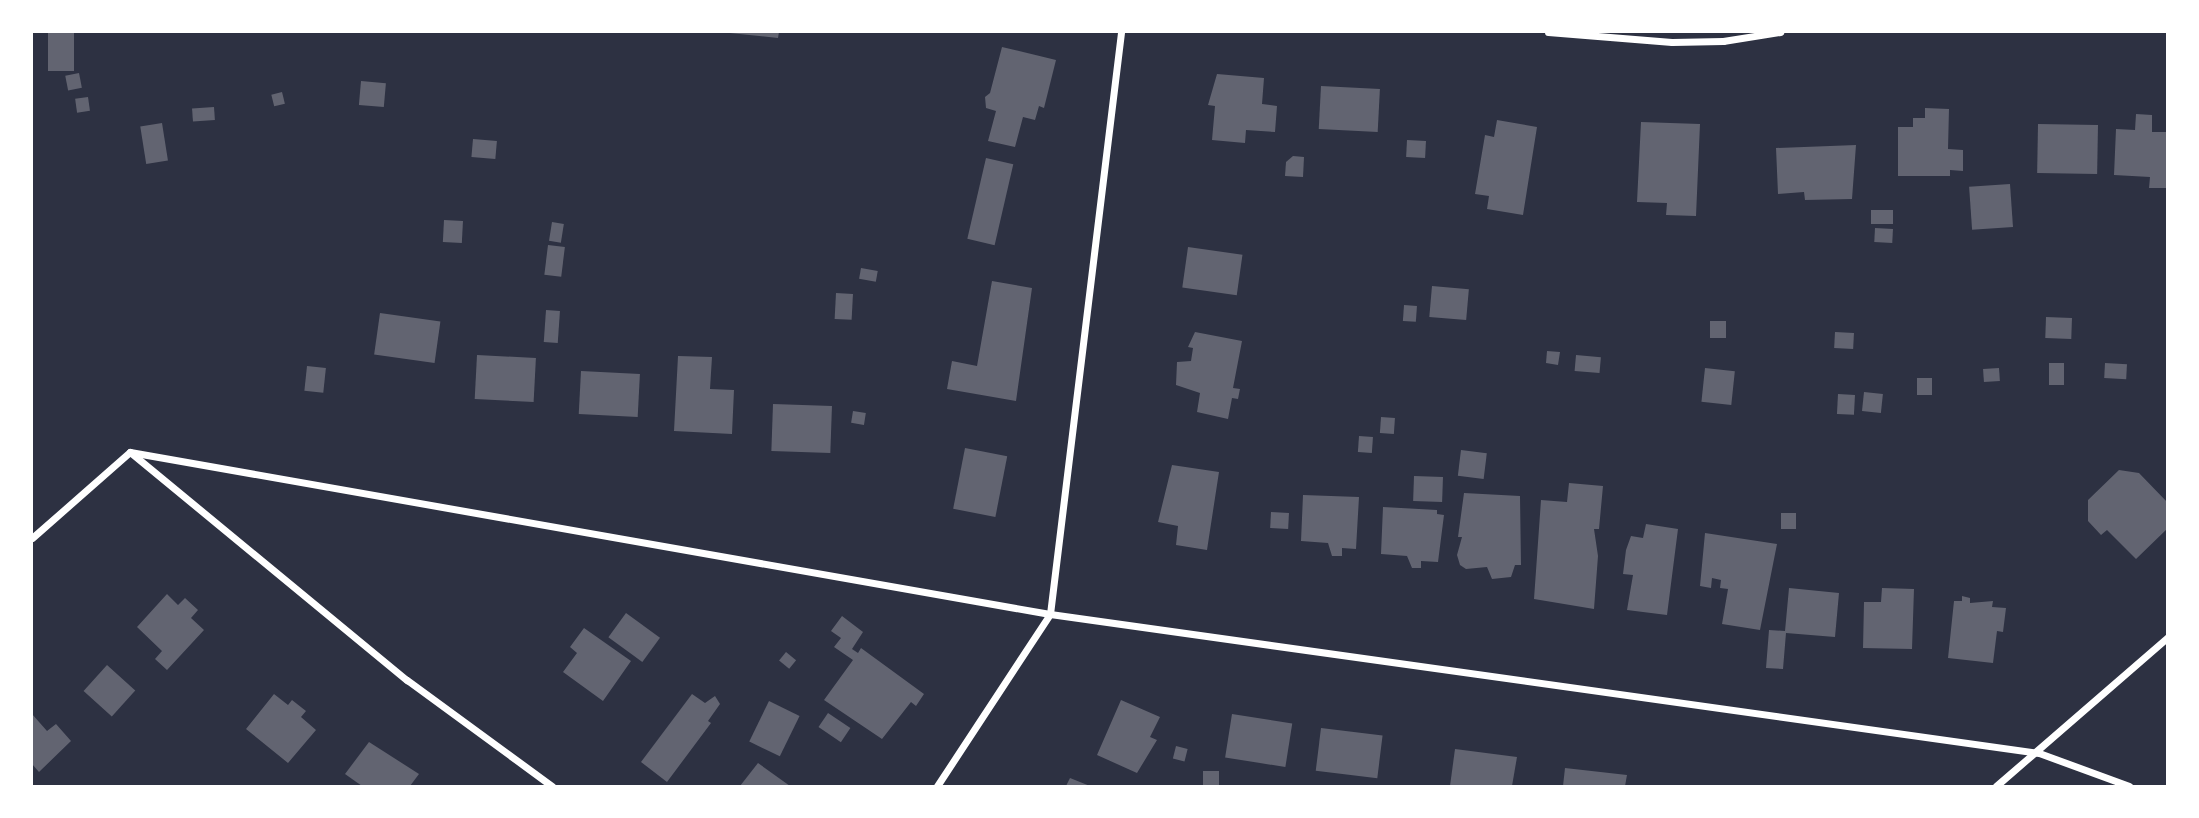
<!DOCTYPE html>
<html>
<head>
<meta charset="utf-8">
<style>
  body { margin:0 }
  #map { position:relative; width:2199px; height:818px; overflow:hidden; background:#2d3142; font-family:"Work Sans",sans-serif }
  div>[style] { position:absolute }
  .building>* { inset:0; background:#626471; transform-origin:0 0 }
  .minor>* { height:7px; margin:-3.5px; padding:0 3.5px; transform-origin:3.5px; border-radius:3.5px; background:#fff }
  span { translate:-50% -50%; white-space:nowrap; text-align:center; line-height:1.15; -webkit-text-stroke:5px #fff; paint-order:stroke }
  .frame { position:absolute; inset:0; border:33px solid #fff; pointer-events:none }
</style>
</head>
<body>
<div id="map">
  <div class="building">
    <i style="left:48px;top:32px;width:26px;height:39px"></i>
    <i style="clip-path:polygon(720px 32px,779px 32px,778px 38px)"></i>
    <i style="clip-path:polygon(1002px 47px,1056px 60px,1044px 108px,1039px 106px,1035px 120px,1023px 117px,1015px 147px,988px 141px,996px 111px,986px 108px,985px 97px,990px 93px)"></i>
    <i style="left:79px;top:73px;width:15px;height:14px;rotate:79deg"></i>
    <i style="clip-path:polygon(1217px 74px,1264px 78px,1262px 104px,1277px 106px,1275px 132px,1246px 130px,1245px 143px,1212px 140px,1215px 106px,1208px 105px)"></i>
    <i style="left:361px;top:81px;width:25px;height:24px;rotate:5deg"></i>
    <i style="left:1321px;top:86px;width:59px;height:43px;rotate:3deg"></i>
    <i style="left:282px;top:92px;width:12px;height:11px;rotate:76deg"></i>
    <i style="left:88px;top:97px;width:14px;height:13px;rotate:82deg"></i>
    <i style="left:214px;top:107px;width:13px;height:22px;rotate:86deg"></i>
    <i style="clip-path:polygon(1925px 108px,1949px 109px,1948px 149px,1963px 150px,1963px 171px,1950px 170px,1950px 176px,1898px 176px,1898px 127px,1913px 127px,1913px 118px,1925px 118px)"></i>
    <i style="clip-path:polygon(2136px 114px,2152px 115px,2152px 132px,2168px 132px,2168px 188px,2149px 188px,2150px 177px,2114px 175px,2116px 129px,2135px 130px)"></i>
    <i style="clip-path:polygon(1497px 120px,1537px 127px,1523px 215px,1487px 209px,1489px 196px,1475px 194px,1485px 135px,1494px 137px)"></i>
    <i style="clip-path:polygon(1641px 122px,1700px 124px,1696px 216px,1666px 215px,1667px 203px,1637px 202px)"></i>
    <i style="left:162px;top:123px;width:38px;height:22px;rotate:81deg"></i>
    <i style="left:2038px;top:124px;width:60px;height:49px;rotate:1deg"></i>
    <i style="left:473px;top:139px;width:24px;height:18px;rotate:5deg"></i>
    <i style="left:1407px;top:140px;width:19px;height:17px;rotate:3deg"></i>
    <i style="clip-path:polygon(1856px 145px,1852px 199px,1805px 200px,1804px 192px,1778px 194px,1776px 148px)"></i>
    <i style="clip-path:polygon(1293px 156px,1304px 157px,1303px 177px,1285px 176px,1286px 162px)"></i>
    <i style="left:986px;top:158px;width:28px;height:83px;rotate:13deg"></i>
    <i style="left:2010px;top:184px;width:43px;height:41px;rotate:86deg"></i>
    <i style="left:1871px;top:210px;width:22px;height:14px"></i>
    <i style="left:444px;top:220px;width:19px;height:22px;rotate:3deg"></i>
    <i style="left:552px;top:222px;width:12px;height:19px;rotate:9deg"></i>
    <i style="left:1875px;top:228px;width:18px;height:14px;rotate:3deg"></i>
    <i style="left:548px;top:245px;width:17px;height:30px;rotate:7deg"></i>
    <i style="left:1188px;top:247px;width:55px;height:41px;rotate:8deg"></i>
    <i style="left:861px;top:268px;width:17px;height:11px;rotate:10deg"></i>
    <i style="clip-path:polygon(992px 281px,1032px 288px,1016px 401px,947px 389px,952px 361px,977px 366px)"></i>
    <i style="left:1432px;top:286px;width:37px;height:31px;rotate:5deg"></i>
    <i style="left:836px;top:293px;width:17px;height:26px;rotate:3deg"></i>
    <i style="left:1404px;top:305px;width:13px;height:16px;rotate:4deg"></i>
    <i style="left:546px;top:310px;width:14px;height:32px;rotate:4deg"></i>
    <i style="left:380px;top:313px;width:61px;height:42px;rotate:8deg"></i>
    <i style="left:2046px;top:317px;width:26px;height:21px;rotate:2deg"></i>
    <i style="left:1710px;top:321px;width:16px;height:17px"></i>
    <i style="clip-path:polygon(1195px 332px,1242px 341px,1233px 388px,1240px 389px,1238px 399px,1232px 398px,1228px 419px,1197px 412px,1200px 393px,1176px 385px,1177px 362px,1191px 361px,1193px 348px,1188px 347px)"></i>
    <i style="left:1835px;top:332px;width:19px;height:16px;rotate:3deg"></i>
    <i style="clip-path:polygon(1547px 351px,1560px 352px,1558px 365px,1546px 363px)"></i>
    <i style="left:477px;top:355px;width:59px;height:44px;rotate:3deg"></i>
    <i style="left:1576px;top:355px;width:25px;height:16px;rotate:5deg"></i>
    <i style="clip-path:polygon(678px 356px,712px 357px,710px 389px,734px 390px,732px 434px,674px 431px)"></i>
    <i style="left:2049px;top:363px;width:15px;height:22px"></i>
    <i style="left:2105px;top:363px;width:22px;height:15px;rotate:3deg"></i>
    <i style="left:307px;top:366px;width:19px;height:25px;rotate:6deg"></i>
    <i style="left:1705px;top:368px;width:30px;height:34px;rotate:6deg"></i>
    <i style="left:1999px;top:368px;width:13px;height:16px;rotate:86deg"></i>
    <i style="left:581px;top:371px;width:59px;height:43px;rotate:3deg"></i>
    <i style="left:1917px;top:378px;width:15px;height:17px"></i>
    <i style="left:1864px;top:392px;width:19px;height:19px;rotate:6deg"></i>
    <i style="left:1838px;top:394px;width:17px;height:20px;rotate:3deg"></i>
    <i style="left:773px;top:404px;width:59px;height:47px;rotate:2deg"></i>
    <i style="left:853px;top:411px;width:13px;height:12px;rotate:9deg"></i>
    <i style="left:1381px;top:417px;width:14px;height:16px;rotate:4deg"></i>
    <i style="left:1359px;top:436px;width:14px;height:16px;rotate:4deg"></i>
    <i style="left:965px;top:448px;width:43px;height:62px;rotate:11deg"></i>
    <i style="left:1461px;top:450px;width:26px;height:26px;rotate:7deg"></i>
    <i style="clip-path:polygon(1172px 465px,1219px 472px,1207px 550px,1176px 545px,1178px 526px,1158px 522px)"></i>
    <i style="clip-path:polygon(2119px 470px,2139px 473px,2168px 503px,2168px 528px,2136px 559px,2107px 530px,2101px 535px,2088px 521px,2088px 500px)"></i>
    <i style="left:1414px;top:476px;width:29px;height:25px;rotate:2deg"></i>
    <i style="clip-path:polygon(1569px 483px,1603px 486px,1599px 529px,1594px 529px,1598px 556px,1594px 609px,1534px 599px,1541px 500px,1567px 502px)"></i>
    <i style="clip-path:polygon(1464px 493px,1520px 496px,1521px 565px,1515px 565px,1511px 577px,1492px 579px,1487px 567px,1466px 569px,1460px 565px,1457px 555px,1462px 537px,1458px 537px)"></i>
    <i style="clip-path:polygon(1303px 495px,1359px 497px,1356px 549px,1342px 548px,1342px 556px,1332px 556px,1328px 543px,1301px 541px)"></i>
    <i style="clip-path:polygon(1383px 507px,1437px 510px,1437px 514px,1444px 515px,1438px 562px,1421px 561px,1421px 568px,1412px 568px,1407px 556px,1381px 554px)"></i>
    <i style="left:1271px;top:512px;width:18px;height:16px;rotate:3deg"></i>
    <i style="left:1781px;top:513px;width:15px;height:16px"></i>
    <i style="clip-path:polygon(1646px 524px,1678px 529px,1667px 615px,1627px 610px,1633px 575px,1623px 574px,1626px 550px,1631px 536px,1643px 538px)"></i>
    <i style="clip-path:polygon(1705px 533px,1777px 544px,1760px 630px,1722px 624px,1728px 589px,1720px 588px,1721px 580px,1712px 578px,1711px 588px,1700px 586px)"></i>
    <i style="clip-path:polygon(1789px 588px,1839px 593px,1835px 637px,1786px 633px,1783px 669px,1766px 668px,1769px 630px,1785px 631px)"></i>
    <i style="clip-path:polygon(1882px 588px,1914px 589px,1912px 649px,1863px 648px,1864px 602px,1881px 602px)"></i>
    <i style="clip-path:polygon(167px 594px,178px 605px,185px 598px,198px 610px,191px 618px,204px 630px,167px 670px,155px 659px,162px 651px,137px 627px)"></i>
    <i style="clip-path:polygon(1962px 596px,1970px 598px,1970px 603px,1993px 601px,1992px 607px,2006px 608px,2003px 632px,1997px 631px,1993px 663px,1948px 658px,1954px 601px,1962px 601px)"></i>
    <i style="left:626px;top:613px;width:42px;height:30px;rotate:36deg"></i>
    <i style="clip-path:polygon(842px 616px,863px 632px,852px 649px,858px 653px,861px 648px,924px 694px,916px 706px,911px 702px,882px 739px,824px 700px,853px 660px,834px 647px,841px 638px,831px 631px)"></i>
    <i style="clip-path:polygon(584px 628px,631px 661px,603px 701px,563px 672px,577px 653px,570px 647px)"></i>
    <i style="left:786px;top:652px;width:13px;height:11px;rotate:39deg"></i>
    <i style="left:107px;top:665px;width:38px;height:35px;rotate:42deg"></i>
    <i style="clip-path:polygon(274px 694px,288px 705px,292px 700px,306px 711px,301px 717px,316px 730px,288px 763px,246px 729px)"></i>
    <i style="clip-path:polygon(692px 694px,705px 703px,715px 696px,720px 704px,708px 721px,711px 723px,667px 782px,641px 762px)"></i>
    <i style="clip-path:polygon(1121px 700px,1160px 717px,1150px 737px,1157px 740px,1137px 773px,1097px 755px)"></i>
    <i style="left:769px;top:701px;width:34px;height:45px;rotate:26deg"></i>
    <i style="left:828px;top:713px;width:27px;height:17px;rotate:34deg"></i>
    <i style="clip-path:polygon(32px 714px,47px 731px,56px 724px,71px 741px,39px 772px,32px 764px)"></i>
    <i style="left:1232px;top:714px;width:61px;height:44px;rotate:9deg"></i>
    <i style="left:1321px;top:728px;width:62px;height:43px;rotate:7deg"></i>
    <i style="clip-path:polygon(369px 742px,419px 774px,410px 786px,362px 786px,345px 774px)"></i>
    <i style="left:1176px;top:746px;width:12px;height:13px;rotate:14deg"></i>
    <i style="clip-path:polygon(1455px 749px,1517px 757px,1512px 786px,1450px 786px)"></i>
    <i style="clip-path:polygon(758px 763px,790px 786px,740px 786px)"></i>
    <i style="clip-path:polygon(1565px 768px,1627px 775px,1625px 786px,1563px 786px)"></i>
    <i style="left:1203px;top:771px;width:16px;height:15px"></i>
    <i style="clip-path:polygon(1070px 778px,1090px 786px,1066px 786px)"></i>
  </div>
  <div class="minor">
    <i style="left:1548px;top:32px;width:124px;rotate:4.6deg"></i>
    <i style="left:1672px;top:42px;width:51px;rotate:-1.1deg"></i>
    <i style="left:1723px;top:41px;width:58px;rotate:-9deg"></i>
    <i style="left:130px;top:452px;width:934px;rotate:9.99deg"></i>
    <i style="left:1050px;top:614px;width:999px;rotate:8deg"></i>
    <i style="left:2039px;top:753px;width:96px;rotate:20.1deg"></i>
    <i style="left:130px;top:452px;width:359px;rotate:39.5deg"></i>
    <i style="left:407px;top:680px;width:180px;rotate:36.2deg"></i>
    <i style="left:32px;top:538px;width:130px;rotate:-41.3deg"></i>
    <i style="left:937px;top:786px;width:206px;rotate:-56.7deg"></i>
    <i style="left:1050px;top:614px;width:586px;rotate:-83.04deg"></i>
    <i style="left:1996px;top:786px;width:228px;rotate:-40.9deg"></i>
  </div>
  <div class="frame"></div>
</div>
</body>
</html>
